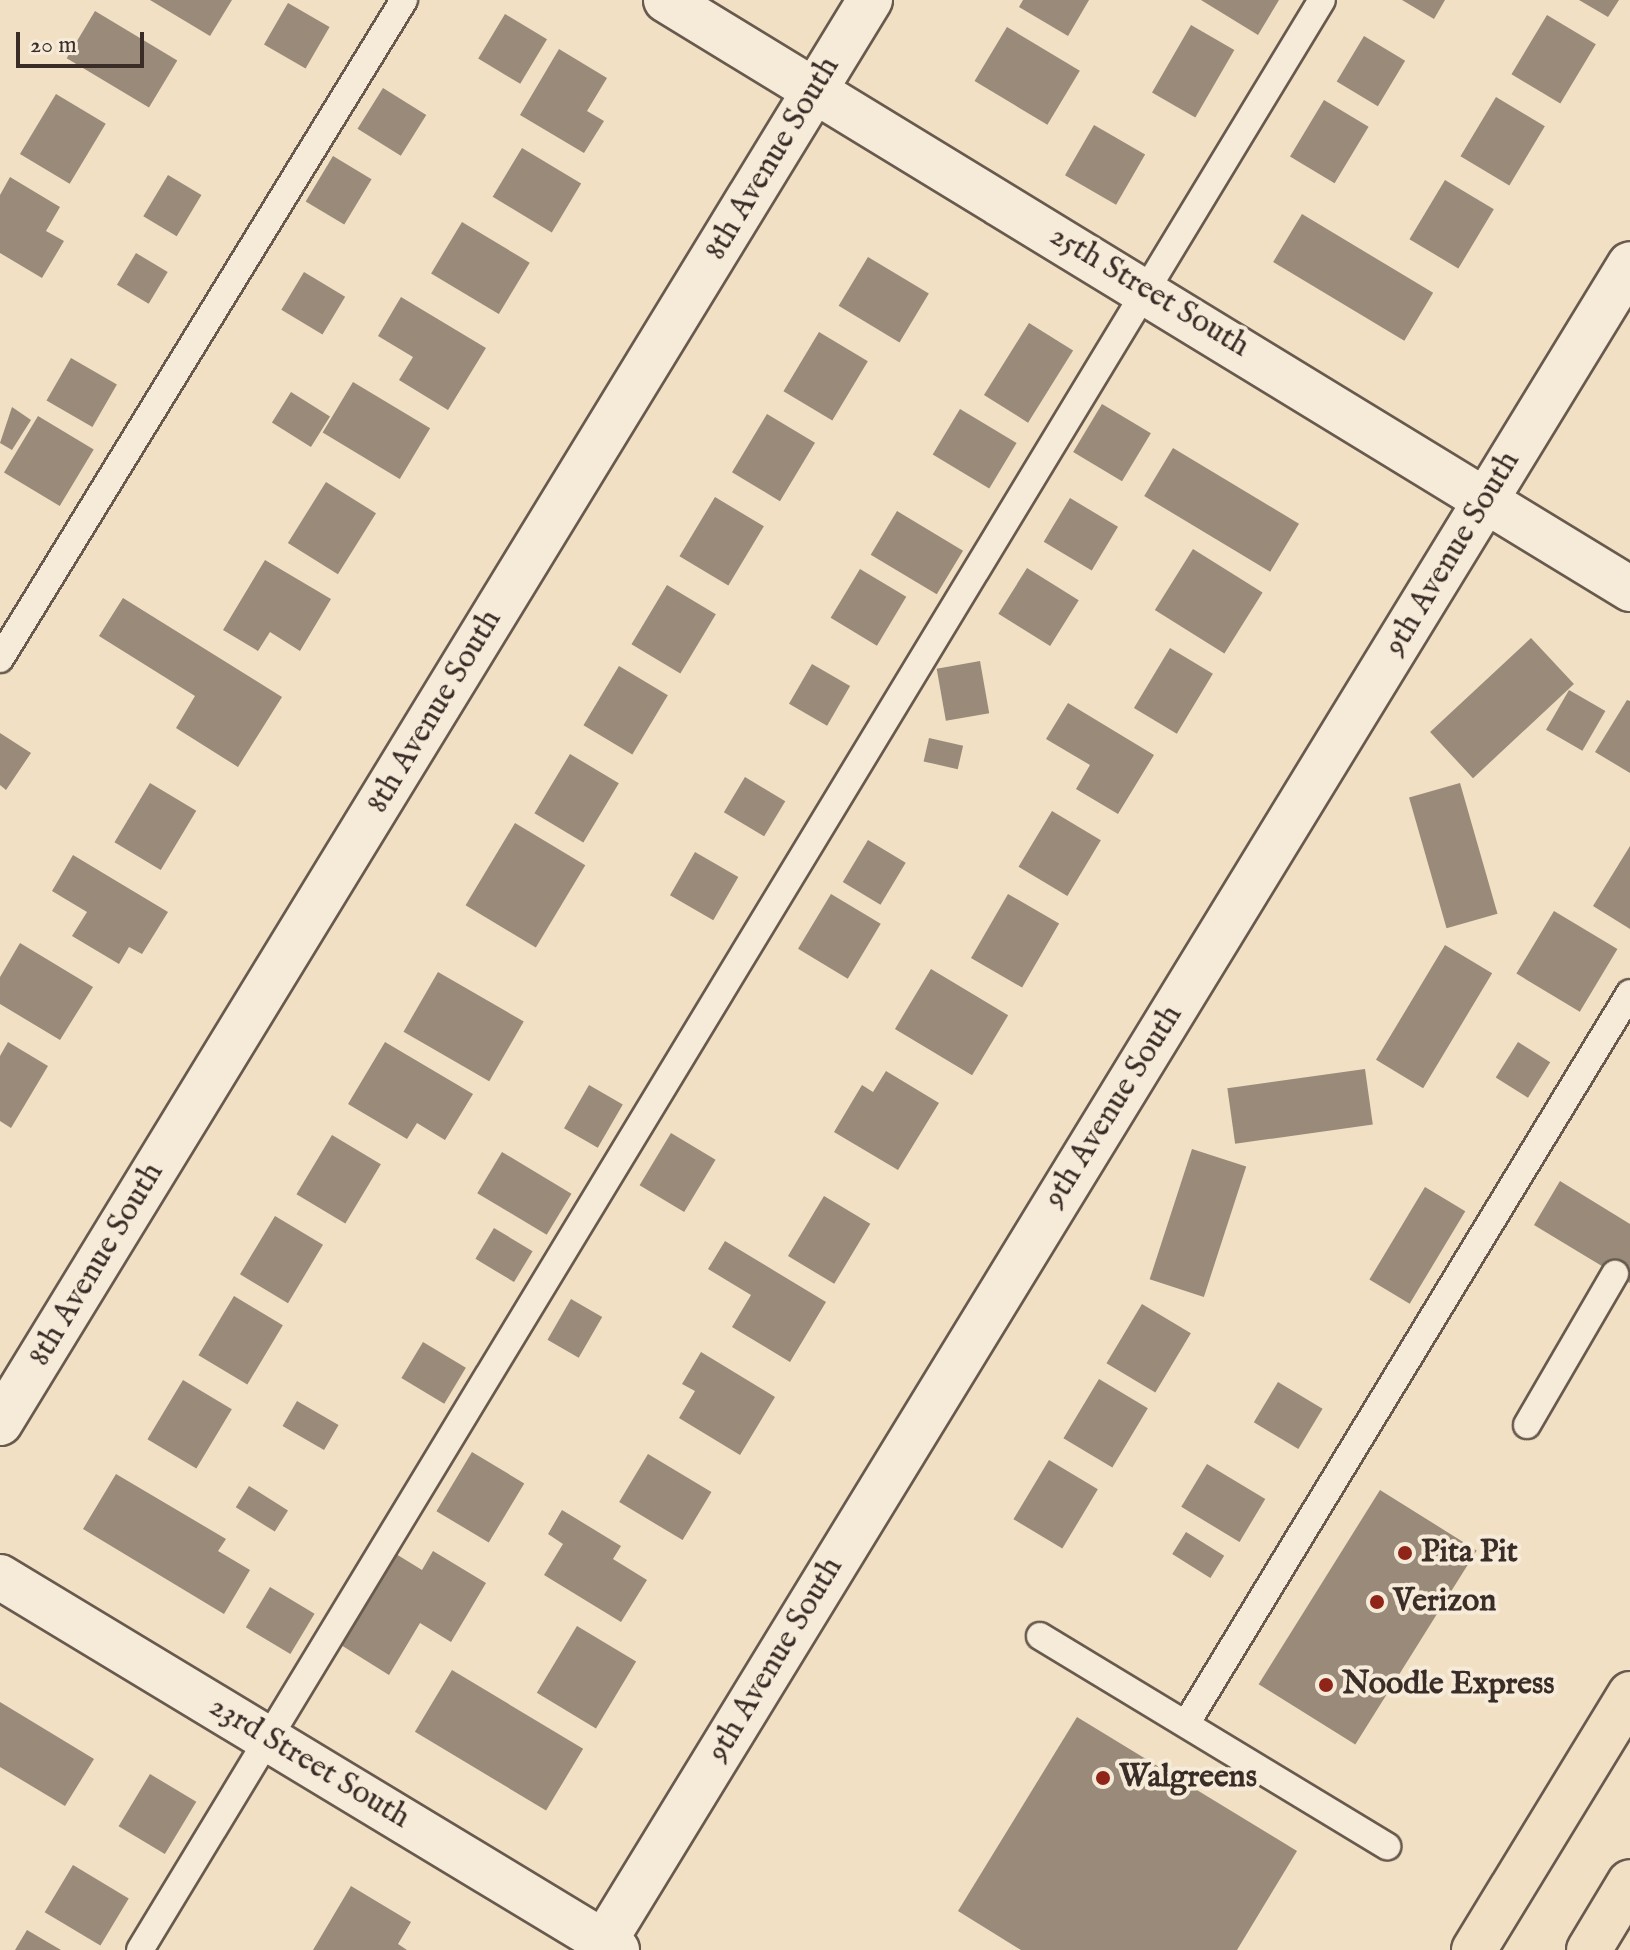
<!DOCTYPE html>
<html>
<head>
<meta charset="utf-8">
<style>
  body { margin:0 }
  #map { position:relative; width:1630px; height:1950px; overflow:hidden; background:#f1e0c4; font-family:"IM FELL English",serif }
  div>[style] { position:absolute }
  .building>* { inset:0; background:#998a79; transform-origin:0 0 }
  .roads { filter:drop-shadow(2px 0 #685a4e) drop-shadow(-2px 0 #685a4e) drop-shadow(0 2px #685a4e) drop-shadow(0 -2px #685a4e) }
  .lane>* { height:26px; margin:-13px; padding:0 13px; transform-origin:13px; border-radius:13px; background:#f6ebd9 }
  .street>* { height:44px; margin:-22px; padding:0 22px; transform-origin:22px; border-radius:22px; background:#f6ebd9 }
  .secondary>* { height:44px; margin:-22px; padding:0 22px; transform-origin:22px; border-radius:22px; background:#f6ebd9 }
  .highway>* { height:44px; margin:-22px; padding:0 22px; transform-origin:22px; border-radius:22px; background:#f1e0c4 }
  .dots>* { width:22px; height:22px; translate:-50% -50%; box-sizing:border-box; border:4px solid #f6ebd9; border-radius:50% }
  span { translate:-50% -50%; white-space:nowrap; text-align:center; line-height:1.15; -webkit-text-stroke:8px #f6ebd9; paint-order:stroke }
  .street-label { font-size:32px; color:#3a2d27 }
  .poi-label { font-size:32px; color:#3a2d27; font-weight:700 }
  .left { translate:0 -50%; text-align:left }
  .scale { position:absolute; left:16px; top:32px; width:128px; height:36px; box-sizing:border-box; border:4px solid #3a2d27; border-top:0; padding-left:10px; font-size:24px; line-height:28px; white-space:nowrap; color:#3a2d27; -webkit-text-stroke:6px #f6ebd9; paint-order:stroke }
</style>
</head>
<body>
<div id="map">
  <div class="building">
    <i style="clip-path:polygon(150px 0,232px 0,210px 36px)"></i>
    <i style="clip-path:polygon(1023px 0,1089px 0,1068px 36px,1019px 7px)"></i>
    <i style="clip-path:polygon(1201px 0,1279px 0,1258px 35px)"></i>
    <i style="clip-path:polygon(1402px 0,1445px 0,1434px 19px)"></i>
    <i style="clip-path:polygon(1579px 0,1619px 0,1608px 17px)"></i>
    <i style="left:288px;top:3px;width:48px;height:48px;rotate:30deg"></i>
    <i style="left:95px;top:11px;width:96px;height:55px;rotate:31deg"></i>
    <i style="left:505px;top:14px;width:49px;height:52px;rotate:31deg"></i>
    <i style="left:1547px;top:15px;width:57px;height:69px;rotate:31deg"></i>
    <i style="left:1191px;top:25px;width:50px;height:78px;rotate:30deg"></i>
    <i style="left:1007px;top:27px;width:85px;height:63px;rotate:31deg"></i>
    <i style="left:1364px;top:36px;width:48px;height:53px;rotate:31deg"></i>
    <i style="clip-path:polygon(559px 49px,607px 78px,587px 111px,604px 121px,584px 153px,520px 115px)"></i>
    <i style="left:383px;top:88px;width:51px;height:48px;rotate:32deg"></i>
    <i style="left:56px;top:94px;width:58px;height:70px;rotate:31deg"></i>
    <i style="left:1496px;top:97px;width:57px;height:69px;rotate:31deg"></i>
    <i style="left:1324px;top:100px;width:52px;height:66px;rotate:31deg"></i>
    <i style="left:1094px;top:125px;width:59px;height:58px;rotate:30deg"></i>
    <i style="left:522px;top:148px;width:69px;height:57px;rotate:31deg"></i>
    <i style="left:333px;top:156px;width:45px;height:53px;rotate:31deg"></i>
    <i style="left:168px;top:175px;width:39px;height:48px;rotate:31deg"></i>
    <i style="clip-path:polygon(10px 177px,60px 207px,46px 231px,64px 241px,42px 278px,0 253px,0 195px)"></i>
    <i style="left:1445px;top:180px;width:57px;height:69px;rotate:31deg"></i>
    <i style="left:1302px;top:214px;width:153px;height:56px;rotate:31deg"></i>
    <i style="left:462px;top:222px;width:79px;height:60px;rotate:31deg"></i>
    <i style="left:136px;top:253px;width:37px;height:37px;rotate:31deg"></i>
    <i style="left:868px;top:257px;width:71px;height:57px;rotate:31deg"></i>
    <i style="left:304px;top:272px;width:48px;height:44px;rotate:31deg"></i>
    <i style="clip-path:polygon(401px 297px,486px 348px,448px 410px,399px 380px,413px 357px,378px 336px)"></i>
    <i style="left:1029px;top:323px;width:52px;height:85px;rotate:32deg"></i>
    <i style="left:819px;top:332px;width:57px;height:69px;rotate:31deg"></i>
    <i style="left:71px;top:358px;width:53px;height:49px;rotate:30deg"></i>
    <i style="left:353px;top:382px;width:90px;height:59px;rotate:31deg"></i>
    <i style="left:291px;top:392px;width:46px;height:36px;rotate:32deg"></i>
    <i style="left:1102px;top:404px;width:57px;height:56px;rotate:31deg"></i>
    <i style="clip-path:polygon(12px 407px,31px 420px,12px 450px,0 443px)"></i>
    <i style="left:960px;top:409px;width:66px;height:53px;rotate:31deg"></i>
    <i style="left:767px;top:414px;width:56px;height:68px;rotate:31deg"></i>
    <i style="left:38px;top:416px;width:65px;height:66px;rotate:31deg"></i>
    <i style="left:1173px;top:448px;width:147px;height:56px;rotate:31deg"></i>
    <i style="left:326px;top:482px;width:59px;height:72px;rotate:32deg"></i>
    <i style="left:715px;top:497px;width:57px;height:69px;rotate:31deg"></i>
    <i style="left:1070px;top:498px;width:56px;height:51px;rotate:31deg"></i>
    <i style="left:897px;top:511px;width:77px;height:51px;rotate:31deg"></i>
    <i style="left:1193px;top:549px;width:82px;height:72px;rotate:32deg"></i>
    <i style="clip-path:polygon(265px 560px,331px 599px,300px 651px,270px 632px,258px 651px,223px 630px)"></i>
    <i style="left:1027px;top:568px;width:61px;height:54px;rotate:32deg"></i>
    <i style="left:860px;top:569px;width:54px;height:57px;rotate:31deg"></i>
    <i style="left:667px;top:585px;width:57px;height:69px;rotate:31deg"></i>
    <i style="clip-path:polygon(123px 598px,282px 697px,238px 767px,176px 728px,195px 696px,99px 636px)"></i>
    <i style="left:1531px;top:638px;width:63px;height:138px;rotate:47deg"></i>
    <i style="left:1170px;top:648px;width:50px;height:70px;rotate:31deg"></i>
    <i style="left:980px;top:661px;width:53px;height:44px;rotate:80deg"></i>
    <i style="left:812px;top:664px;width:44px;height:46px;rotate:30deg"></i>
    <i style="left:619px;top:666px;width:57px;height:69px;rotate:31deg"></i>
    <i style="left:1569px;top:690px;width:42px;height:46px;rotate:30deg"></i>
    <i style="clip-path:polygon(1627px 700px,1630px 701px,1630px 773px,1595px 752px)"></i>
    <i style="clip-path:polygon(1068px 703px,1154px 755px,1118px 814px,1076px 789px,1090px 765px,1046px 739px)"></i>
    <i style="clip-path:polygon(0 733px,31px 753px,6px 790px,0 785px)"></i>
    <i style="left:929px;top:738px;width:35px;height:24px;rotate:13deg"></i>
    <i style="left:570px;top:754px;width:57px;height:69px;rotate:31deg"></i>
    <i style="left:745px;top:777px;width:47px;height:41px;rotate:31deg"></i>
    <i style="left:150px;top:783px;width:54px;height:69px;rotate:31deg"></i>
    <i style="left:1460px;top:783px;width:136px;height:53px;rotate:74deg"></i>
    <i style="left:1052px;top:811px;width:57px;height:65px;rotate:31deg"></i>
    <i style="left:515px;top:823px;width:82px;height:96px;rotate:31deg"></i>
    <i style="left:868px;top:840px;width:44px;height:49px;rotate:31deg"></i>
    <i style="clip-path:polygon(1630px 846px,1630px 929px,1593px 906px)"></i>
    <i style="left:695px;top:852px;width:50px;height:50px;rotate:30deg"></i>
    <i style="clip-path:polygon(73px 855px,168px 912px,142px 954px,129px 947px,119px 964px,72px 936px,87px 912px,52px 891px)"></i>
    <i style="left:831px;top:894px;width:58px;height:64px;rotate:31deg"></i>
    <i style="left:1008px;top:894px;width:59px;height:74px;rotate:30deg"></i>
    <i style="left:1554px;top:911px;width:74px;height:73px;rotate:31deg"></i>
    <i style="clip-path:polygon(20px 943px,93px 987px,60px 1040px,0 1004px,0 977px)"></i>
    <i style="left:1445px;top:945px;width:55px;height:134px;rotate:31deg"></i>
    <i style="left:931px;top:969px;width:90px;height:70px;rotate:31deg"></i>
    <i style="left:438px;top:972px;width:99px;height:69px;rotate:30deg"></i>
    <i style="clip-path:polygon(8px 1042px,48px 1066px,11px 1128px,0 1121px,0 1056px)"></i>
    <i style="clip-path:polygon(385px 1042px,473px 1094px,445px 1140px,417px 1123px,407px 1139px,348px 1104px)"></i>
    <i style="left:1518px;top:1042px;width:38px;height:42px;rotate:32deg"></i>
    <i style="left:1365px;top:1069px;width:56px;height:139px;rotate:82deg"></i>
    <i style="clip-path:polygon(886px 1071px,939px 1103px,898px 1170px,834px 1132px,862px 1085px,873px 1092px)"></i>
    <i style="left:589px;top:1085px;width:39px;height:50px;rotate:30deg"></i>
    <i style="left:671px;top:1133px;width:52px;height:61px;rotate:31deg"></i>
    <i style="left:332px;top:1135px;width:57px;height:69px;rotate:31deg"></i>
    <i style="left:1192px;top:1149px;width:57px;height:137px;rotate:18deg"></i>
    <i style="left:502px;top:1152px;width:81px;height:48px;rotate:31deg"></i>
    <i style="clip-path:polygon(1560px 1181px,1630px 1224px,1630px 1283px,1534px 1225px)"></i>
    <i style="left:1425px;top:1187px;width:47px;height:108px;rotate:31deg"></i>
    <i style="left:824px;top:1196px;width:54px;height:70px;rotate:31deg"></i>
    <i style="left:275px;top:1216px;width:56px;height:68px;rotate:31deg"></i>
    <i style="left:494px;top:1228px;width:45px;height:36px;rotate:31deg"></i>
    <i style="clip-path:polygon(725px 1241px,826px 1302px,790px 1362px,732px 1327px,751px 1295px,708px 1269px)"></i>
    <i style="left:234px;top:1296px;width:57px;height:69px;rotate:31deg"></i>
    <i style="left:571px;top:1299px;width:36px;height:47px;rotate:30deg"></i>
    <i style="left:1142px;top:1304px;width:57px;height:69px;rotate:31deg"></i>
    <i style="left:423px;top:1342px;width:50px;height:42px;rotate:31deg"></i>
    <i style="clip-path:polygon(701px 1352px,775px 1397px,740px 1455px,679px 1418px,695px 1391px,682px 1384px)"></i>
    <i style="left:1099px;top:1379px;width:57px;height:69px;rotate:31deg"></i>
    <i style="left:183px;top:1380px;width:57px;height:69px;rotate:31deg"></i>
    <i style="left:1278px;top:1382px;width:52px;height:47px;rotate:31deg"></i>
    <i style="left:297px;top:1401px;width:48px;height:29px;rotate:30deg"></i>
    <i style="left:472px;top:1452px;width:61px;height:69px;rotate:31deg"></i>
    <i style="left:648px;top:1454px;width:74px;height:56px;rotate:31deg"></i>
    <i style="left:1049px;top:1460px;width:57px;height:69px;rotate:31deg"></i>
    <i style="left:1207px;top:1464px;width:68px;height:50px;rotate:31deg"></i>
    <i style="clip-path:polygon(116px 1474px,226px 1539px,218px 1551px,250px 1570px,224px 1614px,83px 1529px)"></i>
    <i style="left:249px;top:1486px;width:46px;height:25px;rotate:32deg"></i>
    <i style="left:1380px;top:1490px;width:114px;height:229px;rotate:32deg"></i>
    <i style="clip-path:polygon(562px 1510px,621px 1546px,613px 1559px,647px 1580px,621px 1622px,544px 1575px,563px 1544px,548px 1534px)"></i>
    <i style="left:1186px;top:1532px;width:45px;height:26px;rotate:32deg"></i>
    <i style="clip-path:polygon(433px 1551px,486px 1583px,451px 1642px,420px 1623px,389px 1675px,341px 1645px,396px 1554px,422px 1570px)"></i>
    <i style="left:270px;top:1587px;width:52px;height:47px;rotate:31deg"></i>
    <i style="left:577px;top:1626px;width:69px;height:78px;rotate:31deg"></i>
    <i style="left:452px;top:1670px;width:153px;height:72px;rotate:31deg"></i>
    <i style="clip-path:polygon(0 1702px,94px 1759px,65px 1806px,0 1767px)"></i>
    <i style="clip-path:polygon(1077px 1717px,1297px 1851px,1237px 1950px,1021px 1950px,958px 1911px)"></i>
    <i style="left:150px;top:1774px;width:54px;height:61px;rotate:31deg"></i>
    <i style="left:73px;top:1865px;width:65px;height:55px;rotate:31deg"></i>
    <i style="clip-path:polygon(351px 1886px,411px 1922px,398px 1944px,407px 1950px,313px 1950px)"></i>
    <i style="clip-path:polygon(27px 1930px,61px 1950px,15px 1950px)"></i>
  </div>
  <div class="roads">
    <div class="lane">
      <i style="left:0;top:659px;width:773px;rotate:-58.49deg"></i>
      <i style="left:1527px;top:1425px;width:175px;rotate:-59.8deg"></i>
      <i style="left:1040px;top:1636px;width:406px;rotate:31.2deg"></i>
      <i style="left:1186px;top:1724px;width:855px;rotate:-58.73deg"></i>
      <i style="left:140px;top:1950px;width:2280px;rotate:-58.78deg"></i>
    </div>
    <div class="street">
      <i style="left:0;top:1423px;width:1668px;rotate:-58.56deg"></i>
      <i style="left:0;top:1577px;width:721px;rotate:31.15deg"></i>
      <i style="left:599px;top:1950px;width:1976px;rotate:-58.55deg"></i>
    </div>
    <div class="secondary">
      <i style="left:666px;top:0;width:1130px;rotate:31.42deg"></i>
    </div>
    <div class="highway">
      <i style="left:1474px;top:1950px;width:300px;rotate:-58.6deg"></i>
      <i style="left:1589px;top:1950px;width:79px;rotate:-58.9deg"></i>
    </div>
  </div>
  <div class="dots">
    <i style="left:1405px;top:1553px;background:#8f2418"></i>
    <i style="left:1377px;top:1602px;background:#8f2418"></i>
    <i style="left:1326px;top:1685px;background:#8f2418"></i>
    <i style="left:1103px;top:1778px;background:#8f2418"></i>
  </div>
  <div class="street-label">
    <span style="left:773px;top:159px;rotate:-59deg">8th Avenue South</span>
    <span style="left:1149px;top:292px;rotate:31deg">25th Street South</span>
    <span style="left:1453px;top:554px;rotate:-59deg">9th Avenue South</span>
    <span style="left:435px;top:712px;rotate:-59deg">8th Avenue South</span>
    <span style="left:1114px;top:1107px;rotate:-58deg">9th Avenue South</span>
    <span style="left:97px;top:1265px;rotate:-59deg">8th Avenue South</span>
    <span style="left:776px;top:1660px;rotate:-59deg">9th Avenue South</span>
    <span style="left:309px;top:1763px;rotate:31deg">23rd Street South</span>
  </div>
  <div class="poi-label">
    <span class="left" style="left:1421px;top:1553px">Pita Pit</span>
    <span class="left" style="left:1393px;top:1602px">Verizon</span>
    <span class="left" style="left:1342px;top:1685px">Noodle Express</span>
    <span class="left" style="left:1119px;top:1778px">Walgreens</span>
  </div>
  <div class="scale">20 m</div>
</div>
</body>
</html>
